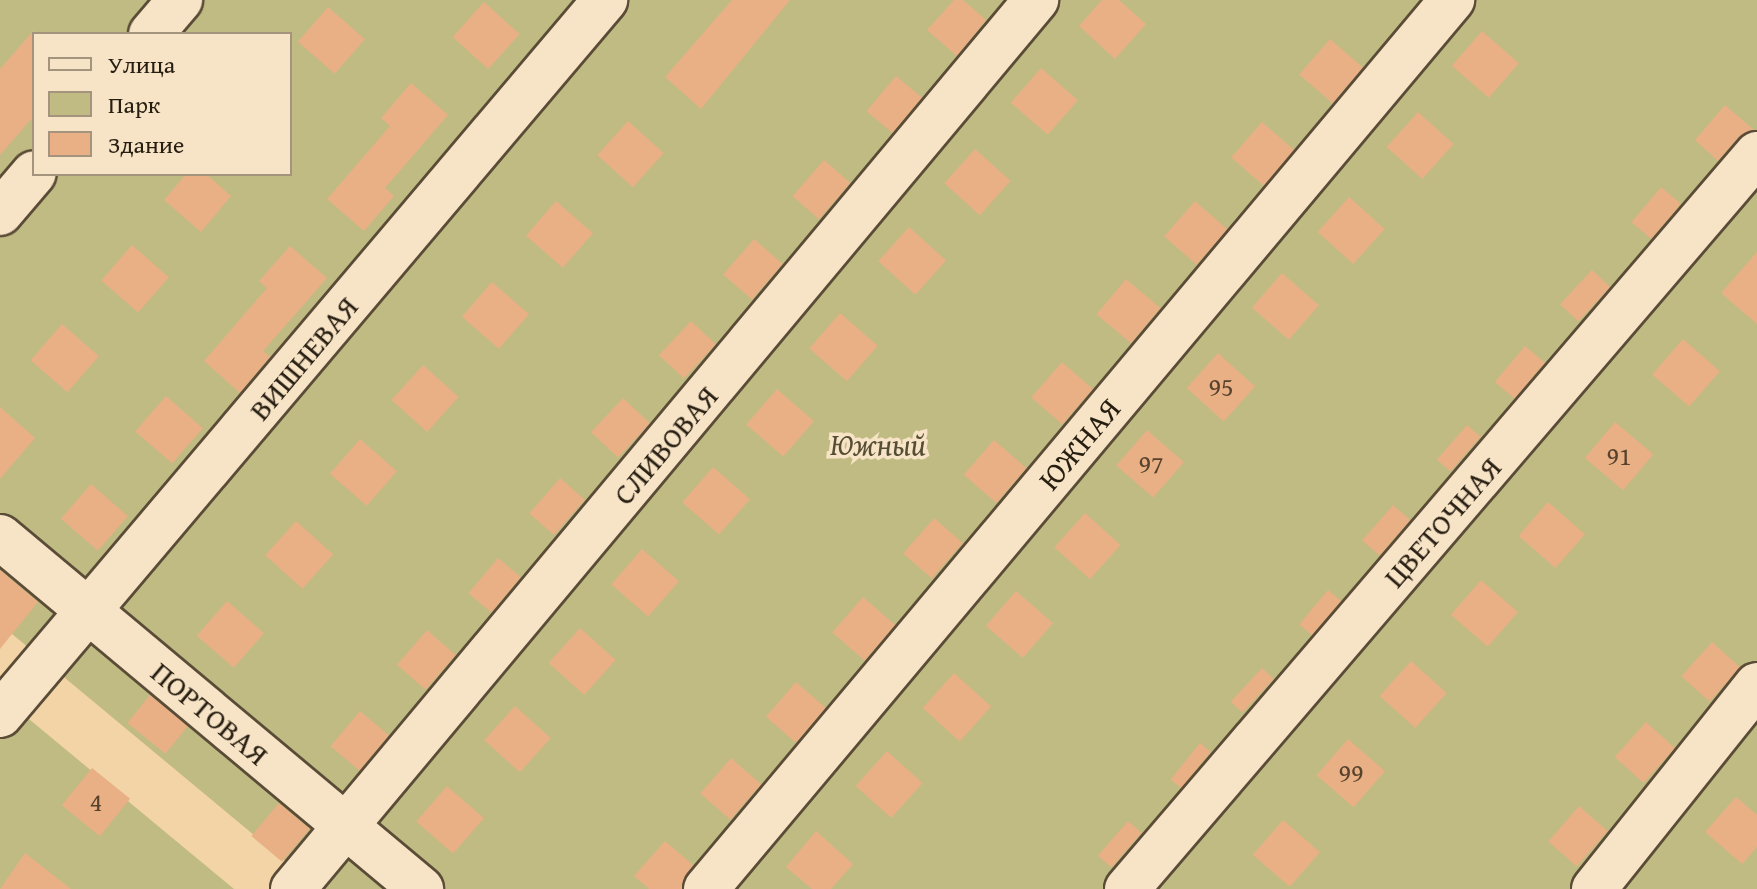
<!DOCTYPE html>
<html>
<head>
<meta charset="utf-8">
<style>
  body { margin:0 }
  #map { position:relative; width:1757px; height:889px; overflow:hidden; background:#f3d4a6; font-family:"Gentium Book Plus",serif }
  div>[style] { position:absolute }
  .green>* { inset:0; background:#c0bb83 }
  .building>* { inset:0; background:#e8b084; transform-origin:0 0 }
  .roads { filter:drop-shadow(2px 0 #5a4c37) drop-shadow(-2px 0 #5a4c37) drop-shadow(0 2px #5a4c37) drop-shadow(0 -2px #5a4c37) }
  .minor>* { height:44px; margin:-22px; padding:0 22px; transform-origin:22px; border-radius:22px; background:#f7e3c5 }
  span { translate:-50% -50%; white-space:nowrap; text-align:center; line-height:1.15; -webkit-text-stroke:7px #f7e3c5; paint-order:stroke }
  .number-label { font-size:26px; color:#57422e }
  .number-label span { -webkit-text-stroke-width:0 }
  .street-label { font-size:30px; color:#271e12 }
  .park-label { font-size:30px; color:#554d34; font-style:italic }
  .legend { position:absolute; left:32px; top:32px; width:260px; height:144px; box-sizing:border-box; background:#f7e3c5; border:2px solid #a4947d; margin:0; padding:10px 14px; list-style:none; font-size:24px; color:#271e12 }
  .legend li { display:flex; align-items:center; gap:16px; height:40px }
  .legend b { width:40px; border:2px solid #a4947d }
</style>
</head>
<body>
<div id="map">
  <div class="green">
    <i style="clip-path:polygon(evenodd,0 0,1757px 0,1757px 889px,319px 889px,0 624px,0 0,34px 34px,290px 34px,290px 174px,34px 174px,34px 34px)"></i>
    <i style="clip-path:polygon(0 695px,234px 889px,0 889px)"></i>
  </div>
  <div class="building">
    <i style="clip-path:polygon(732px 0,790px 0,701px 109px,665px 77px)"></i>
    <i style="clip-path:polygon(954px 0,963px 0,986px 20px,957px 56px,927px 30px)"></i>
    <i style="clip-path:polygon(1102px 0,1119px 0,1146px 24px,1115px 59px,1079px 26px)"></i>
    <i style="left:484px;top:2px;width:48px;height:47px;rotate:42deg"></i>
    <i style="left:328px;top:7px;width:49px;height:46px;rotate:41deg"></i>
    <i style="clip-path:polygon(34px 30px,34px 116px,0 155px,0 69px)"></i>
    <i style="left:1482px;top:31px;width:49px;height:46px;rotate:41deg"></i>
    <i style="left:1330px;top:39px;width:44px;height:47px;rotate:41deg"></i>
    <i style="left:1041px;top:68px;width:49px;height:46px;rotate:41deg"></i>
    <i style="left:896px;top:76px;width:34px;height:46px;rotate:40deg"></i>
    <i style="clip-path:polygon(411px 83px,448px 115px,385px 188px,394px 196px,364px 231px,327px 199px,390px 126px,381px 118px)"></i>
    <i style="clip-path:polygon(1725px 105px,1754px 130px,1739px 137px,1718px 161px,1695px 140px)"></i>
    <i style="left:1418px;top:112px;width:48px;height:47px;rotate:42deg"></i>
    <i style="left:628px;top:121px;width:48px;height:46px;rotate:42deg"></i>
    <i style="left:1262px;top:122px;width:43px;height:47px;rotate:41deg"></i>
    <i style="left:975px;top:149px;width:48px;height:46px;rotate:42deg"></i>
    <i style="left:824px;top:160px;width:35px;height:48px;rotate:41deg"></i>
    <i style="clip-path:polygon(186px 174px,206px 174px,231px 196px,201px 232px,164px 200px)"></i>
    <i style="left:1661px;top:187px;width:26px;height:46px;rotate:40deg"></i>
    <i style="left:1349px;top:197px;width:48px;height:47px;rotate:42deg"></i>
    <i style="left:556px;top:201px;width:49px;height:46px;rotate:41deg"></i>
    <i style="left:1195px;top:201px;width:43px;height:47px;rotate:41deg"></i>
    <i style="left:909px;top:227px;width:50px;height:46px;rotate:42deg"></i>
    <i style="left:754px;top:239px;width:38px;height:47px;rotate:41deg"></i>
    <i style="left:132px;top:245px;width:49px;height:47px;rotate:41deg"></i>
    <i style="clip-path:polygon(290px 246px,327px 278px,263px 351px,270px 357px,240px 393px,204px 361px,267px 288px,259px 281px)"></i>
    <i style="clip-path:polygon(1757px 252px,1757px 324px,1721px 293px)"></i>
    <i style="left:1592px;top:270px;width:25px;height:47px;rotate:43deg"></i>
    <i style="left:1282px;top:273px;width:49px;height:46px;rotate:41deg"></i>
    <i style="left:1126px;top:279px;width:45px;height:46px;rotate:40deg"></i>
    <i style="left:492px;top:282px;width:49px;height:46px;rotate:41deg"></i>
    <i style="left:840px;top:313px;width:50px;height:47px;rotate:41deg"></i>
    <i style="left:691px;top:321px;width:34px;height:47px;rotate:43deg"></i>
    <i style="left:62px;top:324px;width:49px;height:48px;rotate:41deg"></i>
    <i style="left:1683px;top:339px;width:49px;height:47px;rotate:41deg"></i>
    <i style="left:1525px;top:346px;width:26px;height:47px;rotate:40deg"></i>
    <i style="left:1218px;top:353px;width:50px;height:47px;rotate:42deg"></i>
    <i style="left:1062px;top:362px;width:41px;height:47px;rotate:41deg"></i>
    <i style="left:423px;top:365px;width:48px;height:47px;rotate:42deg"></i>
    <i style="left:777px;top:389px;width:49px;height:47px;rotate:41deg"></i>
    <i style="left:166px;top:396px;width:49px;height:47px;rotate:41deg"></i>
    <i style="left:623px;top:398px;width:37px;height:47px;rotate:43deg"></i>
    <i style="clip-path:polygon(0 407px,35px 438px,0 479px)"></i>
    <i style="left:1615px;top:422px;width:50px;height:47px;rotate:40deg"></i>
    <i style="left:1467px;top:425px;width:18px;height:46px;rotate:41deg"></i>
    <i style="left:1147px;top:430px;width:49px;height:47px;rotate:41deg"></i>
    <i style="left:360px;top:439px;width:49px;height:46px;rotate:41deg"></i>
    <i style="left:994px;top:440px;width:43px;height:46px;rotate:41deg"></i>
    <i style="left:713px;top:467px;width:49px;height:47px;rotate:41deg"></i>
    <i style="left:560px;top:478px;width:33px;height:47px;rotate:41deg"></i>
    <i style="left:91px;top:484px;width:49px;height:46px;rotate:41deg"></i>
    <i style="left:1548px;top:502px;width:49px;height:45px;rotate:41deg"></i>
    <i style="left:1393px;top:505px;width:23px;height:47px;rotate:41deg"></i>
    <i style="left:1085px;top:513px;width:48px;height:46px;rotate:42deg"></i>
    <i style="left:934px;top:518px;width:38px;height:47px;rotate:41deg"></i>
    <i style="left:296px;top:521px;width:50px;height:46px;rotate:42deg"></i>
    <i style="left:642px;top:549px;width:49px;height:47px;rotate:41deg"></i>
    <i style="left:498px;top:558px;width:30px;height:46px;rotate:40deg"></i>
    <i style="clip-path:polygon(0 570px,38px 602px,0 649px)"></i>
    <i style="left:1481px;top:580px;width:49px;height:46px;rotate:41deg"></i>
    <i style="left:1328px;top:590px;width:17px;height:45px;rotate:40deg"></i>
    <i style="left:1016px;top:591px;width:49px;height:46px;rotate:41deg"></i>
    <i style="left:863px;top:597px;width:43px;height:47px;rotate:41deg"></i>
    <i style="left:227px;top:601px;width:49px;height:46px;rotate:41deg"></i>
    <i style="left:580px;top:628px;width:48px;height:47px;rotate:42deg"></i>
    <i style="left:427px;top:630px;width:38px;height:46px;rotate:41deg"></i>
    <i style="left:1712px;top:642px;width:38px;height:46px;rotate:42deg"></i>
    <i style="left:1411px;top:661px;width:48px;height:47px;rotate:42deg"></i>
    <i style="left:1262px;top:668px;width:16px;height:46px;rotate:43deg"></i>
    <i style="left:954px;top:673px;width:50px;height:47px;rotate:42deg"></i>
    <i style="left:796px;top:682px;width:40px;height:46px;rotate:41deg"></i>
    <i style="left:150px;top:695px;width:49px;height:36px;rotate:39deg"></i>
    <i style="left:515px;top:706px;width:48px;height:46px;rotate:42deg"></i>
    <i style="left:360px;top:711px;width:38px;height:46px;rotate:40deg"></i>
    <i style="left:1646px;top:722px;width:39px;height:47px;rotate:42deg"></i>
    <i style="left:1348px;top:739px;width:49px;height:48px;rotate:41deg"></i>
    <i style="left:1200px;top:743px;width:14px;height:47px;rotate:39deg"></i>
    <i style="left:887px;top:751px;width:48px;height:47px;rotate:42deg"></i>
    <i style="left:731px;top:758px;width:40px;height:47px;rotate:41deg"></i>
    <i style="left:92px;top:768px;width:49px;height:48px;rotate:39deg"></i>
    <i style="left:447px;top:786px;width:49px;height:47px;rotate:41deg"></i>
    <i style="clip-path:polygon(1736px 797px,1757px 815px,1757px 847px,1742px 864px,1705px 832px)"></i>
    <i style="left:279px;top:803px;width:40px;height:43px;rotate:40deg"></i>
    <i style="left:1579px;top:806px;width:38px;height:47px;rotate:41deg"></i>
    <i style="left:1283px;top:820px;width:49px;height:46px;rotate:41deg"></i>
    <i style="left:1128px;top:821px;width:18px;height:46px;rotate:41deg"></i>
    <i style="clip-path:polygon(816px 831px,853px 864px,831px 889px,812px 889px,786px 867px)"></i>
    <i style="clip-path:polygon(665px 841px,693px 865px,682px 889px,649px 889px,634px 876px)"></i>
    <i style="clip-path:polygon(25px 853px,71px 889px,0 889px)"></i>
  </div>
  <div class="roads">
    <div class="minor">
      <i style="left:151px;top:34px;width:45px;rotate:-49.5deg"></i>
      <i style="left:0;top:213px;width:52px;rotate:-49.6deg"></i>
      <i style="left:0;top:537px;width:549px;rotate:39.9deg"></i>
      <i style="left:0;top:715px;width:937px;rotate:-49.76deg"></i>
      <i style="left:293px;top:889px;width:1159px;rotate:-50.11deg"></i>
      <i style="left:706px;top:889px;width:1161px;rotate:-50deg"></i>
      <i style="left:1127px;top:889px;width:968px;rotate:-49.4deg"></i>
      <i style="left:1594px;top:889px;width:261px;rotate:-51.4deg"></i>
    </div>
  </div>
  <div class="number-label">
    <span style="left:1221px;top:387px">95</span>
    <span style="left:1619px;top:456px">91</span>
    <span style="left:1151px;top:464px">97</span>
    <span style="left:1351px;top:773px">99</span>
    <span style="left:96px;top:802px">4</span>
  </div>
  <div class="street-label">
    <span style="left:303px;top:358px;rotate:-50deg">ВИШНЕВАЯ</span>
    <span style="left:1079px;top:444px;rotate:-50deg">ЮЖНАЯ</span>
    <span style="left:665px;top:445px;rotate:-50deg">СЛИВОВАЯ</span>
    <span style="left:1442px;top:522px;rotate:-49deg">ЦВЕТОЧНАЯ</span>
    <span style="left:210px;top:713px;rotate:40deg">ПОРТОВАЯ</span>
  </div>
  <div class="park-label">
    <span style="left:878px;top:444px">Южный</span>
  </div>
  <ul class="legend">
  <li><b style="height:10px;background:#f7e3c5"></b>Улица</li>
  <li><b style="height:22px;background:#c0bb83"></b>Парк</li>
  <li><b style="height:22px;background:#e8b084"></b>Здание</li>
  </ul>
</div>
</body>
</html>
